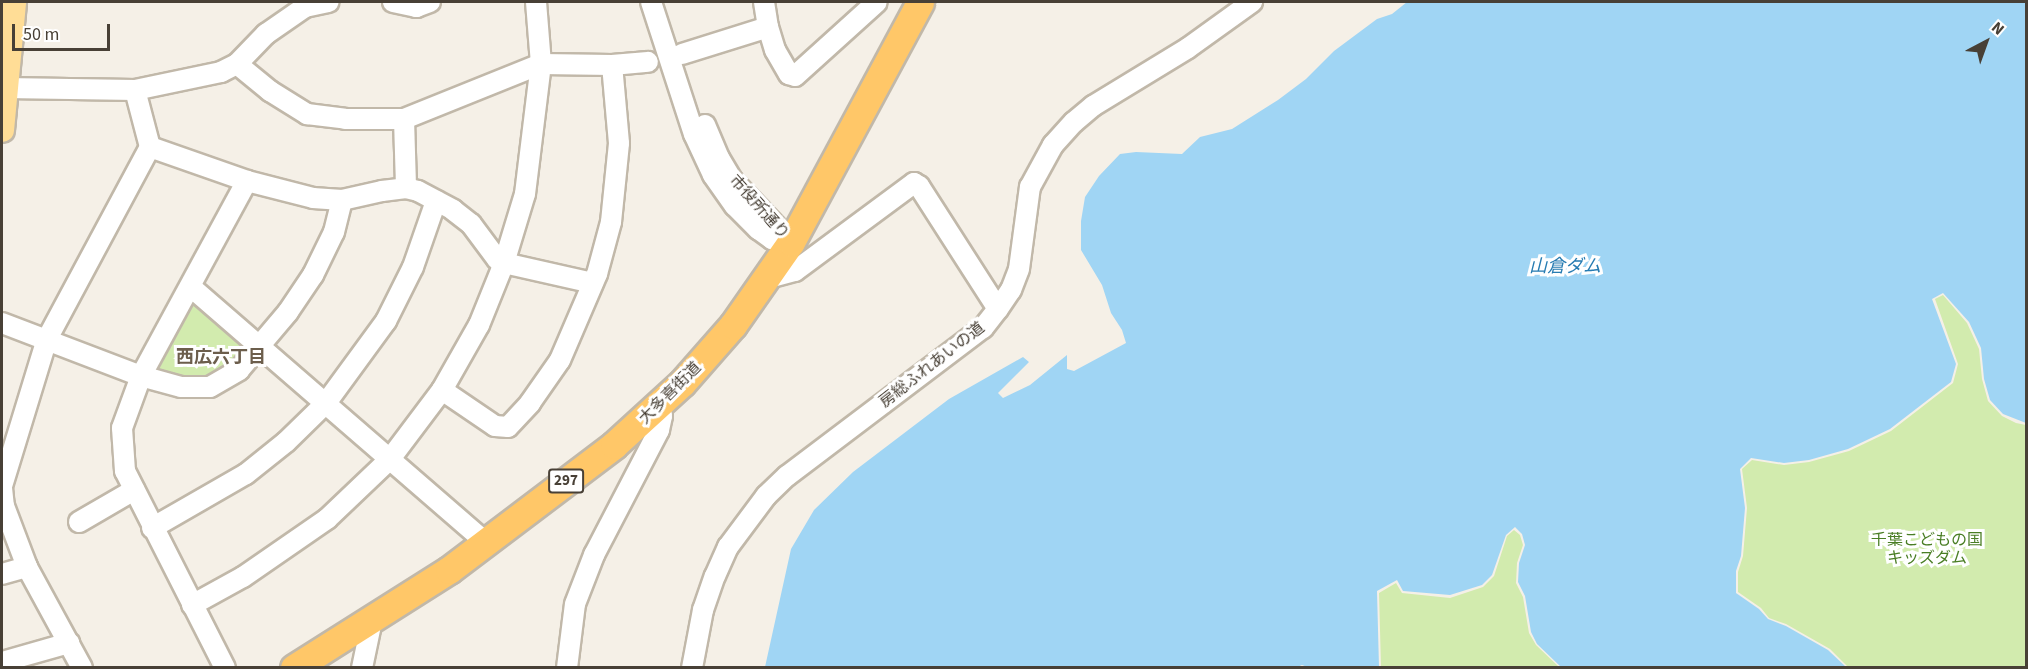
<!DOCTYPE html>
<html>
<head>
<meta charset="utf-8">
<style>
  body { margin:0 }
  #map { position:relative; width:2028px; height:669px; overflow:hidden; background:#f5f0e7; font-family:"Source Sans 3","Noto Sans JP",sans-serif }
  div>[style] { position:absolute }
  .green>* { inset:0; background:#d2ebae }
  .water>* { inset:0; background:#a0d5f4 }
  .roads { filter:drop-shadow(2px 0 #c1b8a9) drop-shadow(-2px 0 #c1b8a9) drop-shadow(0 2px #c1b8a9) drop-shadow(0 -2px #c1b8a9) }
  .minor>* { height:20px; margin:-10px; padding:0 10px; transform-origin:10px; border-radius:10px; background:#fff }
  .major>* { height:24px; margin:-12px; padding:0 12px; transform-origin:12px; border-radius:12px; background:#ffdd96 }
  .highway>* { height:27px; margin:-13.5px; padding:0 13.5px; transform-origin:13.5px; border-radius:13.5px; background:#ffc768 }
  span { translate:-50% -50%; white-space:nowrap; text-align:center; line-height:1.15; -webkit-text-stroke:6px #fff; paint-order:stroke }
  .shield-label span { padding:2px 4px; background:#fff; border:2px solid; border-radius:4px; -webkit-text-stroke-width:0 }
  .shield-label { font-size:15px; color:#484036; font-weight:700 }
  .street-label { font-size:16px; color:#484036 }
  .park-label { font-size:16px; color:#4a7e25 }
  .water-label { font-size:18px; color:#277cb2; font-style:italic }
  .neighbourhood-label { font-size:18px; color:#6c5e4c; font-weight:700 }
  .frame { position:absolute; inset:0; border:3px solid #484036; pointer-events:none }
  .north { position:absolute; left:1956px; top:12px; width:60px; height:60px; -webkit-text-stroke:4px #fff; paint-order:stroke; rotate:41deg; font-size:16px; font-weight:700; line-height:24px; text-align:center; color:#484036 }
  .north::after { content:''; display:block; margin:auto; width:21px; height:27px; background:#484036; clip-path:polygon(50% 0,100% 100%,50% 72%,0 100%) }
  .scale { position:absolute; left:12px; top:24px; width:98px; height:27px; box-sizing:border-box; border:3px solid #484036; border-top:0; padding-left:8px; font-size:18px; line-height:21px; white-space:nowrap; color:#484036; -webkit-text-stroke:4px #fff; paint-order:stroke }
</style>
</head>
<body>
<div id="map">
  <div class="green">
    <i style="clip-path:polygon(1943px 295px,1967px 323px,1979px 349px,1982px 379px,1988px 401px,2002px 416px,2016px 423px,2026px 425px,2026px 667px,1848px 667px,1830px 649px,1786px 624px,1769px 618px,1761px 608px,1738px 592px,1738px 572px,1743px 556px,1747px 508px,1742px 469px,1752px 460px,1784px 465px,1809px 462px,1849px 451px,1891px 431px,1953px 383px,1958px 364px,1935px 299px)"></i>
    <i style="clip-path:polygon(191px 302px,197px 302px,247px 341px,249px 351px,216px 376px,186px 382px,159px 376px,154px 369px)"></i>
    <i style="clip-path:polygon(1514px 530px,1520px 535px,1523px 545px,1517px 563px,1516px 583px,1523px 597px,1529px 633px,1536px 645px,1559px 667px,1381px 667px,1379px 593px,1396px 583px,1402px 593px,1450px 598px,1483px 587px,1494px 576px,1507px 536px)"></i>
  </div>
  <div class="water">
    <i style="clip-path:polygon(1407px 2px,2026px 2px,2026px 423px,2003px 414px,1990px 400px,1984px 379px,1981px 348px,1969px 322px,1943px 293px,1932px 299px,1956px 364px,1951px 382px,1890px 429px,1848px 449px,1809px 460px,1784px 463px,1751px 458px,1740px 469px,1745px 508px,1741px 556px,1736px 571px,1736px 593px,1759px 609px,1768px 619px,1786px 626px,1828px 650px,1846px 667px,1561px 667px,1537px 644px,1531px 632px,1525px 596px,1518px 582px,1519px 563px,1525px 545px,1522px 534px,1515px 527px,1506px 535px,1492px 575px,1482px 585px,1450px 595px,1403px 591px,1397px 580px,1377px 591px,1379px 667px,1310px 668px,1302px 665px,1295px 668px,765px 667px,791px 549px,814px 510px,853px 472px,949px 399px,1023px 357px,1029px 362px,998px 393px,1003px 398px,1030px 385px,1067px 355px,1067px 369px,1074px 371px,1126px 343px,1122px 330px,1111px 313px,1102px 285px,1081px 250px,1081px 221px,1085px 197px,1099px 176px,1120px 154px,1136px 152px,1182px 154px,1200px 137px,1232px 129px,1278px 100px,1306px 79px,1334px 51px,1377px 19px,1392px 14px)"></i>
  </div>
  <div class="roads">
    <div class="minor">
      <i style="left:393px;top:2px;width:24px;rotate:12deg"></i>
      <i style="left:416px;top:7px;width:15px;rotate:-20deg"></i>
      <i style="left:651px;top:2px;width:139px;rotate:72deg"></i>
      <i style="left:694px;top:134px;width:45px;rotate:65.1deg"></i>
      <i style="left:713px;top:175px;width:38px;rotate:55deg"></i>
      <i style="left:735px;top:206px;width:33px;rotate:45deg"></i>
      <i style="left:758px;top:229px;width:17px;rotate:36deg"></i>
      <i style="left:772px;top:239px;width:19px;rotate:9deg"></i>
      <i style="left:764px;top:2px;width:25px;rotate:81deg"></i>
      <i style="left:768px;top:27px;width:24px;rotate:73deg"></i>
      <i style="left:775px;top:50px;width:28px;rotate:60deg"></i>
      <i style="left:789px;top:74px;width:6px;rotate:18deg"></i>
      <i style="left:795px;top:76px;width:110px;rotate:-42.1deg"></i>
      <i style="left:682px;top:54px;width:90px;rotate:-17.4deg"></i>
      <i style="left:237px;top:64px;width:43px;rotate:39.3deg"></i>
      <i style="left:270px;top:91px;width:44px;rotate:31.9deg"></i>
      <i style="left:307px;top:114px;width:38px;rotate:7deg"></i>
      <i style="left:345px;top:119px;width:59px"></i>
      <i style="left:404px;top:119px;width:148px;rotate:-21.9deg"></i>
      <i style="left:541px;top:64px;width:71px;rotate:0.8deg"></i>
      <i style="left:612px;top:65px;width:36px;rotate:-5deg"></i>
      <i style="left:5px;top:88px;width:130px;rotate:0.9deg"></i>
      <i style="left:135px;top:90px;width:88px;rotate:-11.8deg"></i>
      <i style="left:221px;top:72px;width:18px;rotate:-27deg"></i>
      <i style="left:237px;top:64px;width:42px;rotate:-46deg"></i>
      <i style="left:266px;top:34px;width:47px;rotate:-34.7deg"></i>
      <i style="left:305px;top:7px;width:24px;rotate:-12deg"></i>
      <i style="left:404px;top:119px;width:69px;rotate:88.3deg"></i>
      <i style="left:705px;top:125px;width:36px;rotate:67deg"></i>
      <i style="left:719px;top:158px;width:26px;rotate:59deg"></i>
      <i style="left:732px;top:180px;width:86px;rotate:46.4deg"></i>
      <i style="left:150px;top:147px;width:103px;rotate:19.3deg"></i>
      <i style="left:247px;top:181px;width:68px;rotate:14.4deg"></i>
      <i style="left:313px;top:198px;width:29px;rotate:4deg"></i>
      <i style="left:342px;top:200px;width:41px;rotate:-12.7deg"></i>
      <i style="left:382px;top:191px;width:24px;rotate:-7deg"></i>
      <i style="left:406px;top:188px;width:12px;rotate:14deg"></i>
      <i style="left:418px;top:191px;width:40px;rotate:28deg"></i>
      <i style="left:453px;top:210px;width:23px;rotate:38deg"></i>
      <i style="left:471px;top:224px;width:44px;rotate:53.4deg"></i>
      <i style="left:497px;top:259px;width:8px;rotate:30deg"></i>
      <i style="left:504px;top:263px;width:91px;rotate:12.7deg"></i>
      <i style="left:768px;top:278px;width:28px;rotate:-15deg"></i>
      <i style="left:795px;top:271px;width:148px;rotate:-36.5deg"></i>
      <i style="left:914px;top:183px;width:6px;rotate:31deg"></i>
      <i style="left:919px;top:186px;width:146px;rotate:57.3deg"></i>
      <i style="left:191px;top:287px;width:389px;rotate:40.9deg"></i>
      <i style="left:2px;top:323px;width:149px;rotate:20.9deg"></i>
      <i style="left:141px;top:376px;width:41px;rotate:15.4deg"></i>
      <i style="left:181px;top:387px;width:29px"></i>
      <i style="left:210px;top:387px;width:34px;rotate:-30deg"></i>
      <i style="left:239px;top:370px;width:76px;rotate:-49.8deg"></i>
      <i style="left:288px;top:312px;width:45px;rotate:-56deg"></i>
      <i style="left:313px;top:275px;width:48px;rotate:-64deg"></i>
      <i style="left:334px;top:232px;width:33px;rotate:-76deg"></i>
      <i style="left:442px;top:390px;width:64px;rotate:34.2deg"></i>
      <i style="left:495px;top:426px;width:13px;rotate:4deg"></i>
      <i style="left:508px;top:427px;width:33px;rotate:-47deg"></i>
      <i style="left:530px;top:403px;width:52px;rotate:-55.1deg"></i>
      <i style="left:560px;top:360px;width:94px;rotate:-66.7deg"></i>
      <i style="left:597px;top:274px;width:54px;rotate:-74.9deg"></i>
      <i style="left:611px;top:222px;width:79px;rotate:-84.2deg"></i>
      <i style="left:619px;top:143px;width:78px;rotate:-95.1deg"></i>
      <i style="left:2px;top:486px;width:154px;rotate:-73deg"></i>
      <i style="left:47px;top:339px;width:218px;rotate:-61.8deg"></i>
      <i style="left:150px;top:147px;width:59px;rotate:-104.7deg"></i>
      <i style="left:2px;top:488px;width:18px;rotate:84deg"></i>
      <i style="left:4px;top:506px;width:65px;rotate:69.3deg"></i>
      <i style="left:27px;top:567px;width:115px;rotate:61.4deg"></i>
      <i style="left:79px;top:522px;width:64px;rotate:-30.2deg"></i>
      <i style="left:152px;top:528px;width:108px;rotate:-29.9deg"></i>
      <i style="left:246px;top:474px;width:51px;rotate:-38.7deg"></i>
      <i style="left:286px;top:442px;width:56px;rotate:-44.3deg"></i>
      <i style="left:326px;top:403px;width:102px;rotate:-53.8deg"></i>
      <i style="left:386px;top:321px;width:60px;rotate:-63.4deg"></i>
      <i style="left:413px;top:267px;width:70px;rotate:-70.8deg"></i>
      <i style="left:2px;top:574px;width:26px;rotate:-16deg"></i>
      <i style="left:192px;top:605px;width:58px;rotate:-28.8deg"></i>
      <i style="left:243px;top:577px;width:102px;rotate:-34.6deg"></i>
      <i style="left:327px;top:519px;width:87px;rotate:-43.6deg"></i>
      <i style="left:390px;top:459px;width:86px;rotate:-53deg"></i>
      <i style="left:442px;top:390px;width:75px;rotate:-60.4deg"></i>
      <i style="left:479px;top:325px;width:67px;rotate:-68deg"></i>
      <i style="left:504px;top:263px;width:72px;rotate:-73.1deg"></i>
      <i style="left:525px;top:194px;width:131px;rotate:-83deg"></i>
      <i style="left:541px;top:64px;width:62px;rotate:-94.6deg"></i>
      <i style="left:2px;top:662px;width:70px;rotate:-15.8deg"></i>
      <i style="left:225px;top:668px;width:221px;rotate:-116.9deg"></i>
      <i style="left:125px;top:471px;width:43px;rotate:-94deg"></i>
      <i style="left:122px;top:428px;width:55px;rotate:-69.9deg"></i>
      <i style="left:141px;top:376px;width:222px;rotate:-61.5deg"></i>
      <i style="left:362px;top:668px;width:49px;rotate:-78.2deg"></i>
      <i style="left:567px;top:668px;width:64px;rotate:-82.9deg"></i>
      <i style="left:575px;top:604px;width:53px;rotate:-68.8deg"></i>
      <i style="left:594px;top:555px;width:141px;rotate:-62.5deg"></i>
      <i style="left:659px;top:430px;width:14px;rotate:-78deg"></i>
      <i style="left:662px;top:416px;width:10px;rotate:-101deg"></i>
      <i style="left:692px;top:668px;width:59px;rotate:-79.3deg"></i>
      <i style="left:703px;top:610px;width:36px;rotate:-71deg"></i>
      <i style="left:715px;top:576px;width:32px;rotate:-66deg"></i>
      <i style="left:728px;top:547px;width:64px;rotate:-53.3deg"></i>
      <i style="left:766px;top:496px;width:29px;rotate:-44deg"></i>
      <i style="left:787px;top:476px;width:246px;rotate:-37.1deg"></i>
      <i style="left:983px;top:328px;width:24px;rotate:-52deg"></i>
      <i style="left:998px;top:309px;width:23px;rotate:-56deg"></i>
      <i style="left:1011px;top:290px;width:22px;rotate:-69deg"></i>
      <i style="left:1019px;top:269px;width:83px;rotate:-82.4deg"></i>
      <i style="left:1030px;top:187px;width:48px;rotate:-61.3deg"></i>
      <i style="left:1053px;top:145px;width:31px;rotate:-48deg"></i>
      <i style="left:1074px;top:122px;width:25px;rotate:-40deg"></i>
      <i style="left:1093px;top:106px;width:111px;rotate:-31.4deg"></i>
      <i style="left:1188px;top:48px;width:79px;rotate:-35.7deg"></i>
    </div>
    <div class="major">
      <i style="left:2px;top:130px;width:129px;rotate:-84.6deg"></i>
    </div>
    <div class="highway">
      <i style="left:294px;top:668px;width:183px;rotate:-32.3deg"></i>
      <i style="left:449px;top:570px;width:207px;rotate:-37.1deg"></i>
      <i style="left:614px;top:445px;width:92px;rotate:-42.4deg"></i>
      <i style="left:682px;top:383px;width:77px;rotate:-48.7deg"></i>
      <i style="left:733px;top:325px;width:101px;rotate:-55.1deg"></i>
      <i style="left:791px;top:242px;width:272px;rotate:-61.7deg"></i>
    </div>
  </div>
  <div class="shield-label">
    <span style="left:566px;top:481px">297</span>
  </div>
  <div class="street-label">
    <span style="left:759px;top:207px;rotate:48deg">市役所通り</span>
    <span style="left:932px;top:365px;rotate:-38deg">房総ふれあいの道</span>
    <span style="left:670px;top:393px;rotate:-45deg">大多喜街道</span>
  </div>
  <div class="park-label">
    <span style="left:1927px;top:549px">千葉こどもの国<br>キッズダム</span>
  </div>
  <div class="water-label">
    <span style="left:1565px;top:267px">山倉ダム</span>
  </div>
  <div class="neighbourhood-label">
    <span style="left:221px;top:358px">西広六丁目</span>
  </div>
  <div class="frame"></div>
  <div class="north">N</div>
  <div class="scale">50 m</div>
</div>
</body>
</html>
